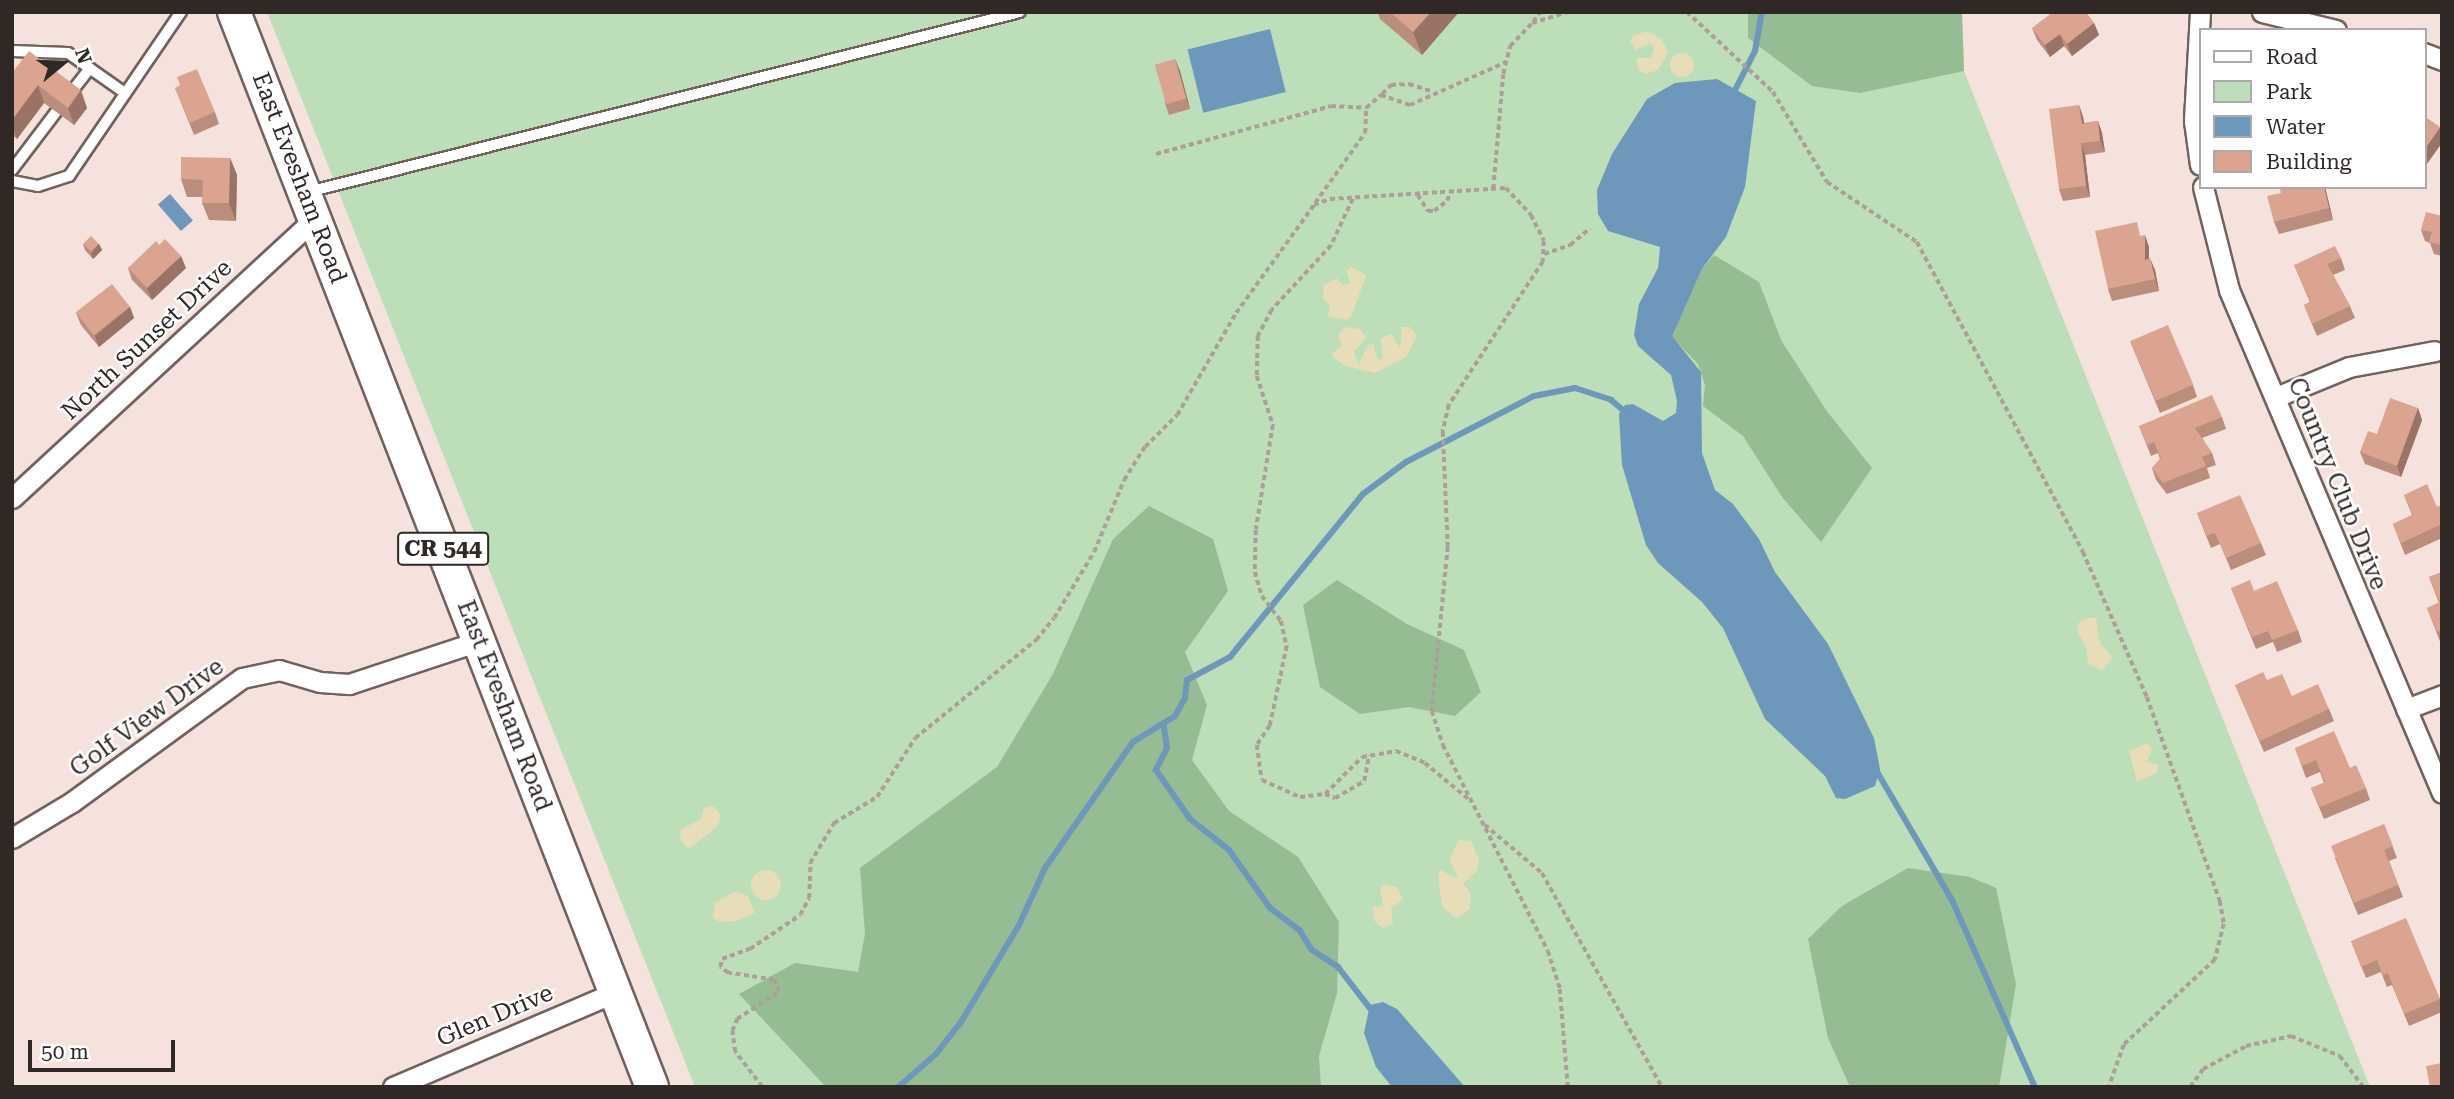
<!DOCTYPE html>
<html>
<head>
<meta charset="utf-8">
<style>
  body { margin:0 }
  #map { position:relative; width:2454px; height:1099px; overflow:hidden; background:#f5e2dc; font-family:"Roboto Serif",serif }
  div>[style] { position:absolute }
  .green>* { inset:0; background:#bcdeb9 }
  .forest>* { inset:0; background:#96bc94 }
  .sand>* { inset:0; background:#e7ddb8 }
  .round { border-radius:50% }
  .water>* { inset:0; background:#6d98bb; transform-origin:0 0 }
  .stream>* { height:6px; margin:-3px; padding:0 3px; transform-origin:3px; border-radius:3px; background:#6d98bb }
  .path>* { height:3.5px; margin-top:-1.75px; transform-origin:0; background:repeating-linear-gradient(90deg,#ad9e99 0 5px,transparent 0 8.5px) }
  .roads { filter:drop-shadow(2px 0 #72625d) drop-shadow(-2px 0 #72625d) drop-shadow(0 2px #72625d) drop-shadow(0 -2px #72625d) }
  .lane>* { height:10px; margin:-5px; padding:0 5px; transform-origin:5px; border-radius:5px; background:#fff }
  .street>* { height:19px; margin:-9.5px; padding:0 9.5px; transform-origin:9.5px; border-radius:9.5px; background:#fff }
  .primary>* { height:32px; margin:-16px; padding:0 16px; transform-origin:16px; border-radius:16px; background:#fff }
  .wall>* { inset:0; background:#bb8d7c }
  .shaded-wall>* { inset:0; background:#997365 }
  .building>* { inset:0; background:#daa490; transform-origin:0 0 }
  span { translate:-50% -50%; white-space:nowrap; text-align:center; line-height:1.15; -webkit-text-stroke:5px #fff; paint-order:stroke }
  .shield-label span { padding:2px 5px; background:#fff; border:2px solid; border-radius:5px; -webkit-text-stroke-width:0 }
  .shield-label { font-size:23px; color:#2f2825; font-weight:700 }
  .street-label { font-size:24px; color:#2f2825 }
  .frame { position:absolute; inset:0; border:14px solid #2f2825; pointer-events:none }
  .legend { position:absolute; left:2199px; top:28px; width:228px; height:161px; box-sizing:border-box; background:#fff; border:2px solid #aca9a8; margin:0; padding:9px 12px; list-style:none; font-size:21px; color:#2f2825 }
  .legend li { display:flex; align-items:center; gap:14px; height:35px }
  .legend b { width:35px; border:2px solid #aca9a8 }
  .north { position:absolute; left:28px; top:28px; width:70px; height:70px; -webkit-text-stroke:5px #fff; paint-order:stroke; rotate:71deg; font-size:19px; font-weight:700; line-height:28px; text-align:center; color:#2f2825 }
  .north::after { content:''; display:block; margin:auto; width:24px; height:32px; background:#2f2825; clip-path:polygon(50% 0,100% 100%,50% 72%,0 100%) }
  .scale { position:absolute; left:28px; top:1040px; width:147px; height:32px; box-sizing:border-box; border:4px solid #2f2825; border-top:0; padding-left:9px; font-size:21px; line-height:24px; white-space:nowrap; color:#2f2825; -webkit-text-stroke:5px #fff; paint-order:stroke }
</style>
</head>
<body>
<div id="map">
  <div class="green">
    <i style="clip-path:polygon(267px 12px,1962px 12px,1964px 71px,2370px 1087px,695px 1087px)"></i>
  </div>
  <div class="forest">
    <i style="clip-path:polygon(1748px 12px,1962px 12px,1964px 71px,1860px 93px,1812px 86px,1748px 38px)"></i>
    <i style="clip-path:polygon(1714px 255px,1759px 282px,1781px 340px,1826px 410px,1872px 468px,1821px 542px,1782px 497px,1743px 436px,1703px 406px,1705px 385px,1698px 364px,1671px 336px,1702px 269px)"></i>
    <i style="clip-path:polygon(1149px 506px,1213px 539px,1228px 591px,1185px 652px,1207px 705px,1192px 760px,1229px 811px,1298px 857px,1339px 922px,1337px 993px,1319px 1056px,1321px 1087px,826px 1087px,739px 994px,795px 963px,858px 972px,865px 934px,860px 868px,997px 767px,1053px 674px,1113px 539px)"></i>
    <i style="clip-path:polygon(1337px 580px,1407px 624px,1464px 650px,1481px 692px,1455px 716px,1409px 707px,1360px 714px,1320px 687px,1303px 605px)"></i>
    <i style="clip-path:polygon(1908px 868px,1970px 877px,1996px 888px,2016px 984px,1999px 1087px,1850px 1087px,1828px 1038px,1808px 939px,1842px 906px)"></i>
  </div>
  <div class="sand">
    <i style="clip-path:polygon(1648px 31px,1662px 40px,1668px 52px,1658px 70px,1645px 74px,1638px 70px,1637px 58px,1651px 58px,1654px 47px,1650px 43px,1636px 50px,1630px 41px,1634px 35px)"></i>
    <i class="round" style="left:1670px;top:53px;width:24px;height:24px"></i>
    <i style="clip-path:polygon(1351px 267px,1366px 275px,1352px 315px,1347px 320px,1328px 317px,1330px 304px,1323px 299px,1324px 285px,1337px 278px,1342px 285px,1350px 284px,1347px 271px)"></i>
    <i style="clip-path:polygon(1344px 327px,1360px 329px,1367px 338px,1354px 351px,1358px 365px,1368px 345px,1373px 344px,1378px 361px,1383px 358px,1380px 338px,1391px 334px,1400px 348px,1402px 327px,1410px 327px,1417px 336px,1406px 357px,1375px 373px,1346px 366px,1334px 358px,1332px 353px,1342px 346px,1338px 336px)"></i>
    <i style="clip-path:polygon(2088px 618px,2096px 618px,2100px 643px,2113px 658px,2102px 671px,2088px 663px,2086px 647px,2077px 631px,2079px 622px)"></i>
    <i style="clip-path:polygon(2147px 743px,2152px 749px,2147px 762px,2158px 765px,2157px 773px,2137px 782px,2129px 751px)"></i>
    <i style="clip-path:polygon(713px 806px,721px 815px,718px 826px,689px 849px,680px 839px,681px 829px,700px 820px,704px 808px)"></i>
    <i style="clip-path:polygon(1459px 840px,1471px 841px,1479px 861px,1477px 871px,1463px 884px,1471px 893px,1470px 909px,1456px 919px,1442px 906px,1438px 875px,1441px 870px,1454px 878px,1458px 876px,1449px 859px)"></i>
    <i class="round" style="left:751px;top:870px;width:30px;height:30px"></i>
    <i style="clip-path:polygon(1384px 884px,1397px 887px,1403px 899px,1391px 909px,1393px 924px,1383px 928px,1375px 922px,1372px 907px,1383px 906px,1380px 888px)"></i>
    <i style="clip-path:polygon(736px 891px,748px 896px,755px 913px,736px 921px,719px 922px,713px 917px,715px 903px)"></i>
  </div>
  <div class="water">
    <i style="left:1270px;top:29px;width:65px;height:85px;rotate:76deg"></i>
    <i style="clip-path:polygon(1717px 79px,1756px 101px,1745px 187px,1726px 237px,1702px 269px,1672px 336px,1701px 372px,1702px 453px,1715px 490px,1733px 504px,1759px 539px,1775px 572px,1828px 644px,1874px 738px,1880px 769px,1875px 786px,1845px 799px,1836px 798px,1825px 776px,1765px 719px,1723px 628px,1702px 602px,1658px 563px,1646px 545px,1622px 465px,1619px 414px,1625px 405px,1633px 404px,1663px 421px,1676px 413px,1677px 401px,1671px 375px,1638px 346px,1634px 335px,1639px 304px,1658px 268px,1660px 247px,1608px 231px,1598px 214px,1597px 190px,1612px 154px,1647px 99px,1675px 83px)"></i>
    <i style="left:170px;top:194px;width:35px;height:16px;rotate:49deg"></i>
    <i style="clip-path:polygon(1383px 1002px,1397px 1009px,1465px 1087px,1392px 1087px,1376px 1067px,1364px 1033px,1370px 1005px)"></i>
  </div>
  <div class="stream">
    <i style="left:1734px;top:92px;width:46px;rotate:-62.9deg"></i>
    <i style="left:1755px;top:51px;width:40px;rotate:-80deg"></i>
    <i style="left:1164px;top:727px;width:21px;rotate:82deg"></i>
    <i style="left:1167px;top:748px;width:25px;rotate:117deg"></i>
    <i style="left:1156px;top:770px;width:60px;rotate:55.2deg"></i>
    <i style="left:1190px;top:819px;width:50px;rotate:38.5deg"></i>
    <i style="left:1229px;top:850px;width:71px;rotate:54.7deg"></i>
    <i style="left:1270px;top:908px;width:38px;rotate:37deg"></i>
    <i style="left:1300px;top:931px;width:22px;rotate:58deg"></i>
    <i style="left:1312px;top:950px;width:31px;rotate:33deg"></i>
    <i style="left:1338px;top:967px;width:56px;rotate:52.3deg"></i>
    <i style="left:1876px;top:770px;width:151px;rotate:59.7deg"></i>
    <i style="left:1952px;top:900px;width:205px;rotate:66.1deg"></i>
    <i style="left:898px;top:1087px;width:50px;rotate:-41deg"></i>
    <i style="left:936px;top:1054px;width:41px;rotate:-52deg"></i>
    <i style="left:961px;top:1022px;width:113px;rotate:-59.1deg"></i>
    <i style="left:1019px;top:925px;width:63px;rotate:-65.5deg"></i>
    <i style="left:1045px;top:868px;width:154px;rotate:-55.1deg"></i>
    <i style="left:1133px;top:742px;width:49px;rotate:-31.8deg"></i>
    <i style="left:1175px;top:716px;width:21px;rotate:-61deg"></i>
    <i style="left:1185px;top:698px;width:18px;rotate:-84deg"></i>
    <i style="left:1187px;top:680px;width:49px;rotate:-28.1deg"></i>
    <i style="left:1230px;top:657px;width:210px;rotate:-50.8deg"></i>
    <i style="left:1363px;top:494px;width:54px;rotate:-36.7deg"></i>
    <i style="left:1406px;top:462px;width:144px;rotate:-27.3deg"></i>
    <i style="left:1534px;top:396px;width:42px;rotate:-11deg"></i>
    <i style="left:1575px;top:388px;width:38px;rotate:18deg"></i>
    <i style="left:1611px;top:400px;width:23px;rotate:40deg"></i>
  </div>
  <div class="path">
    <i style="left:1687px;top:12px;width:117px;rotate:42.9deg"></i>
    <i style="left:1773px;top:92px;width:105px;rotate:59deg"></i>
    <i style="left:1827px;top:182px;width:108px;rotate:33.7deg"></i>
    <i style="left:1917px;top:242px;width:352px;rotate:61.8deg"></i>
    <i style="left:2083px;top:552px;width:158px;rotate:66.2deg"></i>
    <i style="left:2147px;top:697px;width:217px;rotate:70.3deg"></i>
    <i style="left:2220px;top:901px;width:23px;rotate:80deg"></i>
    <i style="left:2224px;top:924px;width:37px;rotate:104deg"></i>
    <i style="left:2215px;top:960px;width:125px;rotate:137deg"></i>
    <i style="left:2124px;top:1045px;width:45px;rotate:109.7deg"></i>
    <i style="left:1533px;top:22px;width:12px;rotate:-55deg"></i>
    <i style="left:1382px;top:94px;width:13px;rotate:-45deg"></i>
    <i style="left:1391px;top:85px;width:18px;rotate:-3deg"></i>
    <i style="left:1409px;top:84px;width:25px;rotate:18deg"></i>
    <i style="left:1156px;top:154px;width:181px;rotate:-15.3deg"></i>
    <i style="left:1331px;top:106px;width:35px;rotate:3deg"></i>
    <i style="left:1493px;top:189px;width:115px;rotate:-85deg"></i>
    <i style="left:1503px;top:74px;width:29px;rotate:-76deg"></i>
    <i style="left:1510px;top:46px;width:32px;rotate:-46deg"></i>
    <i style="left:1532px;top:23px;width:37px;rotate:-17deg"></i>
    <i style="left:1418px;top:195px;width:19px;rotate:58deg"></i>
    <i style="left:1428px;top:211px;width:6px"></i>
    <i style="left:1434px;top:211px;width:16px;rotate:-38deg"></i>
    <i style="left:1447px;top:201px;width:9px;rotate:-69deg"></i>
    <i style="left:1353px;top:199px;width:52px;rotate:115.1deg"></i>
    <i style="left:1331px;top:246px;width:87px;rotate:132.7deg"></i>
    <i style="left:1272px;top:310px;width:30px;rotate:118deg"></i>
    <i style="left:1258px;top:336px;width:40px;rotate:91.4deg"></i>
    <i style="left:1257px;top:376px;width:52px;rotate:71.9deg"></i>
    <i style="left:1273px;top:425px;width:106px;rotate:99.2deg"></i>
    <i style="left:1256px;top:530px;width:42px;rotate:91.4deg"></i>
    <i style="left:1255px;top:572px;width:25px;rotate:74deg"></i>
    <i style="left:1262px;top:596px;width:31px;rotate:53deg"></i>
    <i style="left:1281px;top:621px;width:26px;rotate:77deg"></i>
    <i style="left:1287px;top:646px;width:82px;rotate:102deg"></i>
    <i style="left:1270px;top:726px;width:23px;rotate:124deg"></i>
    <i style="left:1257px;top:745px;width:35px;rotate:82deg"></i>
    <i style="left:1262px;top:780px;width:42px;rotate:24.1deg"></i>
    <i style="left:1300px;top:797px;width:25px;rotate:-7deg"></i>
    <i style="left:1325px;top:794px;width:52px;rotate:-45deg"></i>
    <i style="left:1362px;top:757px;width:35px;rotate:-10deg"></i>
    <i style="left:1396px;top:751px;width:31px;rotate:22deg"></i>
    <i style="left:1425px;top:763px;width:60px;rotate:39.6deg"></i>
    <i style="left:1315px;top:203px;width:86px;rotate:-54.5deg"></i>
    <i style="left:1365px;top:133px;width:25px;rotate:-88deg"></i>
    <i style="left:1366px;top:108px;width:20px;rotate:-41deg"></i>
    <i style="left:1381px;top:95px;width:31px;rotate:19deg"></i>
    <i style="left:1410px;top:105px;width:105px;rotate:-24.1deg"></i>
    <i style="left:1544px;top:254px;width:28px;rotate:-19deg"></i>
    <i style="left:1570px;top:245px;width:26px;rotate:-40deg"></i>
    <i style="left:1325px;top:794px;width:11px;rotate:22deg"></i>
    <i style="left:1335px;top:798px;width:34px;rotate:-30deg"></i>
    <i style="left:1364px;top:781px;width:26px;rotate:-79deg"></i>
    <i style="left:1485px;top:825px;width:75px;rotate:40.1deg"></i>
    <i style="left:1542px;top:873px;width:245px;rotate:60.7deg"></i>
    <i style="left:762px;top:1087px;width:44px;rotate:-127.6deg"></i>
    <i style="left:735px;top:1052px;width:21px;rotate:-98deg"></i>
    <i style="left:732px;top:1031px;width:13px;rotate:-67deg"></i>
    <i style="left:737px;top:1019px;width:50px;rotate:-32.7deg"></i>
    <i style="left:779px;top:992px;width:13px;rotate:-113deg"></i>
    <i style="left:774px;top:980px;width:47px;rotate:-171.3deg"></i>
    <i style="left:728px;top:973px;width:10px;rotate:-143deg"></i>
    <i style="left:720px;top:967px;width:8px;rotate:-76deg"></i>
    <i style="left:722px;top:959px;width:30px;rotate:-20deg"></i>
    <i style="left:750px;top:949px;width:60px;rotate:-34.2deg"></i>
    <i style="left:800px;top:915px;width:19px;rotate:-62deg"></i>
    <i style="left:809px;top:898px;width:35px;rotate:-88deg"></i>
    <i style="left:810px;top:863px;width:47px;rotate:-59deg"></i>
    <i style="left:834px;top:823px;width:50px;rotate:-31.2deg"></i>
    <i style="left:877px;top:797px;width:70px;rotate:-57.2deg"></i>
    <i style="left:915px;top:738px;width:156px;rotate:-39deg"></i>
    <i style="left:1036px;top:640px;width:28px;rotate:-51deg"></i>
    <i style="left:1054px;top:618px;width:77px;rotate:-58.8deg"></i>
    <i style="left:1094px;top:552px;width:78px;rotate:-67.4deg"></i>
    <i style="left:1124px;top:480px;width:39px;rotate:-58deg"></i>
    <i style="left:1145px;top:447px;width:45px;rotate:-45deg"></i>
    <i style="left:1177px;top:415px;width:118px;rotate:-60deg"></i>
    <i style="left:1236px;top:313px;width:133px;rotate:-54.2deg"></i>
    <i style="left:1314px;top:205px;width:17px;rotate:-21deg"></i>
    <i style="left:1330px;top:199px;width:176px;rotate:-3.6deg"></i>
    <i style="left:1506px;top:188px;width:37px;rotate:47deg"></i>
    <i style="left:1531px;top:215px;width:29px;rotate:63deg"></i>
    <i style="left:1544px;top:241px;width:21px;rotate:93deg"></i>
    <i style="left:1543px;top:262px;width:171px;rotate:123.3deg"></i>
    <i style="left:1449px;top:405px;width:28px;rotate:103deg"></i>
    <i style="left:1443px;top:432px;width:115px;rotate:87.5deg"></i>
    <i style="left:1448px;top:547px;width:165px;rotate:95.6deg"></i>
    <i style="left:1432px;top:711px;width:36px;rotate:72deg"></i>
    <i style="left:1443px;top:745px;width:231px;rotate:63deg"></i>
    <i style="left:1548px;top:951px;width:40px;rotate:72deg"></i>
    <i style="left:1560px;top:989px;width:98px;rotate:85.3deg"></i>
    <i style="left:2190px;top:1087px;width:22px;rotate:-54deg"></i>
    <i style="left:2203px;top:1069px;width:49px;rotate:-28.1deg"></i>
    <i style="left:2246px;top:1046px;width:46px;rotate:-12.5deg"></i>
    <i style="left:2291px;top:1036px;width:53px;rotate:22.2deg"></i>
    <i style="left:2340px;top:1056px;width:39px;rotate:53deg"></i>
  </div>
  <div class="roads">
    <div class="lane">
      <i style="left:12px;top:51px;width:56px;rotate:2deg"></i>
      <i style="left:68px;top:53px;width:70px;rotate:35.1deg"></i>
      <i style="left:69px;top:95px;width:34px;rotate:-52deg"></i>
      <i style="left:12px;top:170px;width:73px;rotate:-52.8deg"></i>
      <i style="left:12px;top:181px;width:26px;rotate:11deg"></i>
      <i style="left:38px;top:186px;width:33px;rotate:-18deg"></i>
      <i style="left:69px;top:176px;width:199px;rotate:-55.7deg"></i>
      <i style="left:308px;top:192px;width:734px;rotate:-14.19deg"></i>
    </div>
    <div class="street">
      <i style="left:2200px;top:12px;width:109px;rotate:93.2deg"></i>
      <i style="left:2194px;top:121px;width:44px;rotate:82.2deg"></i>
      <i style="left:2262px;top:12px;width:76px;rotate:13.7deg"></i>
      <i style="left:2424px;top:53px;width:19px;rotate:21deg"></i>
      <i style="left:2203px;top:187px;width:106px;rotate:75.8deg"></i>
      <i style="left:2229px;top:290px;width:546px;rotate:67.05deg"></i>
      <i style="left:2276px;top:397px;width:79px;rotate:-22.3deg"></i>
      <i style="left:2349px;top:367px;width:87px;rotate:-10.5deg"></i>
      <i style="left:12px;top:498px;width:413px;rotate:-42.7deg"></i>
      <i style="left:2406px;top:709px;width:39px;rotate:-21deg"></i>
      <i style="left:12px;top:838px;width:70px;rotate:-31deg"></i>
      <i style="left:72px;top:802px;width:210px;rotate:-36.1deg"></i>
      <i style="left:242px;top:678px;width:38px;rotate:-12deg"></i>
      <i style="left:279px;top:670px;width:43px;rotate:16.3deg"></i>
      <i style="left:320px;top:682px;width:29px;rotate:4deg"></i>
      <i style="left:349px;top:684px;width:137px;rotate:-18.3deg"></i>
      <i style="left:393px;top:1087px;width:242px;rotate:-23.1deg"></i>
    </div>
    <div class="primary">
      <i style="left:234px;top:12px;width:1153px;rotate:68.75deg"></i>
    </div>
  </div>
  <div class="wall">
    <i style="clip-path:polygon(1378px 12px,1459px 12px,1422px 55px,1380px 19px)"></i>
    <i style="clip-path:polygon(2094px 23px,2099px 35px,2072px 56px,2064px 46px,2050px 57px,2037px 40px,2032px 28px)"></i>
    <i style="clip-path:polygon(1175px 59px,1180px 71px,1190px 109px,1169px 115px,1165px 103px)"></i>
    <i style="clip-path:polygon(12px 73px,87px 108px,74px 125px,44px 103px,17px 139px,12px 135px)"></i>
    <i style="clip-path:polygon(175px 88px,215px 112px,219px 124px,194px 135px)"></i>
    <i style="clip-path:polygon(2079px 105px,2083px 117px,2084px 123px,2098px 121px,2102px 133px,2105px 152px,2085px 155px,2090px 197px,2063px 201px,2059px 189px)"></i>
    <i style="clip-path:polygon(230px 158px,237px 175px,236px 221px,209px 220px,202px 203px,203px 197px,187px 197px,181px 179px)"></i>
    <i style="clip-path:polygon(2280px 187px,2325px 187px,2333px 220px,2279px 234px,2274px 222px,2281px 193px)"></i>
    <i style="clip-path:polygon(2442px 216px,2442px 256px,2434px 254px,2430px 243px,2425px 241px,2421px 230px)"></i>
    <i style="clip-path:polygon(2141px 236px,2149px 247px,2149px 259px,2155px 270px,2159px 291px,2112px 301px,2108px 289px)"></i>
    <i style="clip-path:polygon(83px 244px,99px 244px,102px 250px,93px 259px,85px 250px)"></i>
    <i style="clip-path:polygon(159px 245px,186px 268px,152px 300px,132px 280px,128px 268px)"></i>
    <i style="clip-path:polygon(2341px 258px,2345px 270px,2333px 275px,2350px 306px,2355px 318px,2317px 336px,2304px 305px,2310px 302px,2294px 265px)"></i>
    <i style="clip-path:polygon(130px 307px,134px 318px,99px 347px,81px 325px,76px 313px)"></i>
    <i style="clip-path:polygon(2130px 341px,2193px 385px,2197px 397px,2160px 413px)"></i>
    <i style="clip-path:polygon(2418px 408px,2422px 420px,2401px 477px,2365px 464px,2360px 452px,2377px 434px)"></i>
    <i style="clip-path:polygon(2222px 417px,2226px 429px,2202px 438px,2212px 453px,2216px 465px,2207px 468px,2210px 478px,2167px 494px,2156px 480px,2152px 468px,2160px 459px,2158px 453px,2151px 456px,2139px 426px)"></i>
    <i style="clip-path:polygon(2404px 495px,2437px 507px,2442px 505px,2442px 538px,2405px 555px,2393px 524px,2412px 515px)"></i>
    <i style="clip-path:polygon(2197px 513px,2261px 543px,2266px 555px,2231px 570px,2220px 544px,2211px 548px)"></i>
    <i style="clip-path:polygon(2442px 572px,2442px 644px,2441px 644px,2427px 608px,2439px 603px,2429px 577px)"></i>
    <i style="clip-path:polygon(2231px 588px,2254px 591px,2298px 630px,2302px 642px,2277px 652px,2273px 642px,2256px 649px)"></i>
    <i style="clip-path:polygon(2267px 680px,2292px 696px,2329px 709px,2334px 721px,2264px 752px,2235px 685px)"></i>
    <i style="clip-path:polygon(2295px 748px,2350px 768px,2366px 788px,2370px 800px,2324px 819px,2311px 788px,2324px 783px,2320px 772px,2306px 778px)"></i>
    <i style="clip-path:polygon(2384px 824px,2397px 858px,2389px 861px,2403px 897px,2358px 915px,2335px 858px)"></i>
    <i style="clip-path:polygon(2351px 941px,2440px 999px,2442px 1005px,2442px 1012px,2409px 1026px,2392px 985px,2387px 987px,2381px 972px,2366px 978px)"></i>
  </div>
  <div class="shaded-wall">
    <i style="clip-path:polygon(1431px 12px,1459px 12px,1422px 55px,1413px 32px)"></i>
    <i style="clip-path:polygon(2094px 23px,2099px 35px,2072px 56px,2067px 44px)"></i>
    <i style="clip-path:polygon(2060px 34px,2064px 46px,2050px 57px,2045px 45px)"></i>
    <i style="clip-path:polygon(1175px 59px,1180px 71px,1190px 109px,1186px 98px)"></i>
    <i style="clip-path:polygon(38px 85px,44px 103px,17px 139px,12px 125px,12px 120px)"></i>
    <i style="clip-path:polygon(81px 90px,87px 108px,74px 125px,68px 108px)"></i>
    <i style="clip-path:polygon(2079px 105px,2083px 117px,2086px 135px,2082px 124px)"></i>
    <i style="clip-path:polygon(2098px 121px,2102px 133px,2105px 152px,2100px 141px)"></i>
    <i style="clip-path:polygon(2440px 127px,2442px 131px,2442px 143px,2424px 168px,2424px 150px)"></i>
    <i style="clip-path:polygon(2081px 143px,2085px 155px,2090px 197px,2086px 186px)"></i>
    <i style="clip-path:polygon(230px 158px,237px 175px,236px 221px,229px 203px)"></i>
    <i style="clip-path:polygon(2324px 187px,2325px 187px,2333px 220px,2329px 208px)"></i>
    <i style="clip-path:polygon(2145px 235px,2149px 247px,2149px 271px,2145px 260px)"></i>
    <i style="clip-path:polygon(99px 244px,102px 250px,93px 259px,91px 253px)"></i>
    <i style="clip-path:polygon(181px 256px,186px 268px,152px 300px,147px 288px)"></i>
    <i style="clip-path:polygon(2150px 258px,2155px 270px,2159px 291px,2155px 279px)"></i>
    <i style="clip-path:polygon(130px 307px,134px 318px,99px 347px,95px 336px)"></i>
    <i style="clip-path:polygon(2418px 408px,2422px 420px,2401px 477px,2397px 466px)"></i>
  </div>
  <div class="building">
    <i style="clip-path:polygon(1390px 12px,1431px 12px,1413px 32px)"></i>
    <i style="clip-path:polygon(2053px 12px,2086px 12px,2094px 23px,2067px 44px,2060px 34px,2045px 45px,2032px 28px)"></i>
    <i style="clip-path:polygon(29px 51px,81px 90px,68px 108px,38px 85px,12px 120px,12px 73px)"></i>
    <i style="left:1175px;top:59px;width:41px;height:21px;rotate:74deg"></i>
    <i style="clip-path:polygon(197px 69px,215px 112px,190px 123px,175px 88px,180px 85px,177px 77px)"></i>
    <i style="clip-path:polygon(2079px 105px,2082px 124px,2098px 121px,2100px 141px,2081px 143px,2086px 186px,2059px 189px,2049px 109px)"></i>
    <i style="clip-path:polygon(2424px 116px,2440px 127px,2424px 150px)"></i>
    <i style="clip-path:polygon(181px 157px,230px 158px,229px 203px,202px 203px,203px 180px,181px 179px)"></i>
    <i style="clip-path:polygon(2280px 187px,2324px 187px,2329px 208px,2274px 222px,2267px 196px,2281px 193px)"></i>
    <i style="clip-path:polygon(2426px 212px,2442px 216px,2442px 245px,2429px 242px,2432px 232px,2421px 230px)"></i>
    <i style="clip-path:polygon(2137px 222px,2140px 236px,2145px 235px,2145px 260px,2150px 258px,2155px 279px,2108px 289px,2095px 231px)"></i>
    <i style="left:91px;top:236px;width:11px;height:11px;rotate:45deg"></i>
    <i style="clip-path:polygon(165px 239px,181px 256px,147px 288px,128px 268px,156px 241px,159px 245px)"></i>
    <i style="clip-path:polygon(2335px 246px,2341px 258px,2327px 264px,2350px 306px,2312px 324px,2304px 305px,2311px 302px,2294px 265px)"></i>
    <i style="left:112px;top:284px;width:29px;height:46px;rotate:52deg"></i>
    <i style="left:2168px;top:325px;width:65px;height:41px;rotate:67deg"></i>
    <i style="clip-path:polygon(2212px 395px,2222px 417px,2195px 428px,2212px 453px,2202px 457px,2206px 466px,2163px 483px,2152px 468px,2161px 458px,2154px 442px,2147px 445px,2139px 426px)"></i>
    <i style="clip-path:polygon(2390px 398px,2418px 408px,2397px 466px,2360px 452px,2368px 431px,2377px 434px)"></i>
    <i style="clip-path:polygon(2427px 484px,2437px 507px,2442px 505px,2442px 524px,2401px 543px,2393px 524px,2413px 515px,2404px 495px)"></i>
    <i style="clip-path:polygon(2240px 495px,2261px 543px,2226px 558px,2215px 533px,2207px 536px,2197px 513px)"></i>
    <i style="clip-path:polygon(2442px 572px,2442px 630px,2437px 632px,2427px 608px,2440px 602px,2429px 577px)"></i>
    <i style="clip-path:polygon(2250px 580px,2254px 591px,2277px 581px,2298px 630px,2272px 640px,2268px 631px,2252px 637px,2231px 588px)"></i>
    <i style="clip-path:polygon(2263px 672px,2267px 680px,2282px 674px,2292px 696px,2318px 684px,2329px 709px,2260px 741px,2235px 685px)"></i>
    <i style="clip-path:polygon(2334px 731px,2350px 768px,2356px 765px,2366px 788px,2320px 807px,2311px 788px,2325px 782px,2316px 760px,2302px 766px,2295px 748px)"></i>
    <i style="clip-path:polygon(2384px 824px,2393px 846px,2384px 850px,2398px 885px,2354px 903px,2331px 846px)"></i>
    <i style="clip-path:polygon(2406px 918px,2440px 999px,2404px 1014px,2388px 973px,2383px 975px,2377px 960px,2361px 967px,2351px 941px)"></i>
    <i style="clip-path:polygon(2442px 1063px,2442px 1087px,2430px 1087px,2426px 1066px)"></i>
  </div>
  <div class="shield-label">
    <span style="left:443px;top:549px">CR 544</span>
  </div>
  <div class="street-label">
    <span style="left:299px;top:178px;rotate:69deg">East Evesham Road</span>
    <span style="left:147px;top:340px;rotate:-43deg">North Sunset Drive</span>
    <span style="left:2337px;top:484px;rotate:68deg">Country Club Drive</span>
    <span style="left:504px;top:706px;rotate:69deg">East Evesham Road</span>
    <span style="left:147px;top:718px;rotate:-36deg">Golf View Drive</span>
    <span style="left:495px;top:1016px;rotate:-23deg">Glen Drive</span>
  </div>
  <div class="frame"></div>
  <ul class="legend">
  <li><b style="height:9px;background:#fff"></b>Road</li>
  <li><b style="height:19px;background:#bcdeb9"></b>Park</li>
  <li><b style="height:19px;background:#6d98bb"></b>Water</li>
  <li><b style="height:19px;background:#daa490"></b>Building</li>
  </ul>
  <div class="north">N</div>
  <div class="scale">50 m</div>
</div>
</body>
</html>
